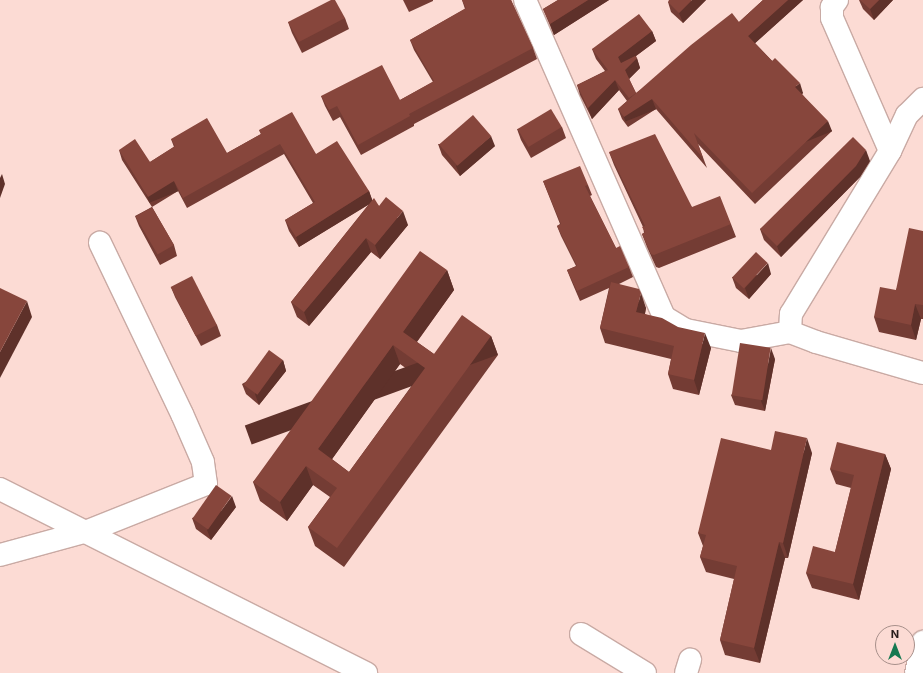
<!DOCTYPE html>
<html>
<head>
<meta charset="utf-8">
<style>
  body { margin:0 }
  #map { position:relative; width:923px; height:673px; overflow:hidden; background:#fcdbd4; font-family:Inter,sans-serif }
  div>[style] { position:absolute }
  .roads { filter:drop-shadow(1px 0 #c9aaa4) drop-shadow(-1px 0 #c9aaa4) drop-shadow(0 1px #c9aaa4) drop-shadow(0 -1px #c9aaa4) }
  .minor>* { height:22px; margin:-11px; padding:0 11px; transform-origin:11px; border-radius:11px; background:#fff }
  .wall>* { inset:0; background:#743c34 }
  .shaded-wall>* { inset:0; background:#5e312a; transform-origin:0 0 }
  .building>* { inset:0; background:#87463c; transform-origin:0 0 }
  span { translate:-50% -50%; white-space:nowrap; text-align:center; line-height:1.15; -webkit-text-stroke:4px #fcdbd4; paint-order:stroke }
  .north { position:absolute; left:875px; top:625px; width:40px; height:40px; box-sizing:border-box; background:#fcdbd4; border:1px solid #a78f8a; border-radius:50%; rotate:0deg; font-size:11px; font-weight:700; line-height:16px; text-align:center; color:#271c1a }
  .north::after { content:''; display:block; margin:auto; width:14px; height:18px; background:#167951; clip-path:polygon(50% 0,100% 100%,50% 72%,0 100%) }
</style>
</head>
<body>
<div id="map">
  <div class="roads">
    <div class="minor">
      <i style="left:525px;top:0;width:346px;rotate:66.3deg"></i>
      <i style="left:664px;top:317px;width:26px;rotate:31deg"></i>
      <i style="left:686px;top:330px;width:56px;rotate:11.3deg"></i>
      <i style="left:741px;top:341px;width:50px;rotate:-10.4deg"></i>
      <i style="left:790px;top:332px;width:28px;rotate:21deg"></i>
      <i style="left:816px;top:342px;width:111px;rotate:16.2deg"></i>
      <i style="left:837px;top:0;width:9px;rotate:126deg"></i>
      <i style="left:832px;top:7px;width:11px;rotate:90deg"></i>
      <i style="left:832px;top:18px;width:145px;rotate:66.4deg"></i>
      <i style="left:790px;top:332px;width:18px;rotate:-87deg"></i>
      <i style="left:791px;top:314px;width:191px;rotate:-58.7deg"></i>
      <i style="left:890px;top:151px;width:40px;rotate:-65deg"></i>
      <i style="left:907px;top:115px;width:23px;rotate:-45deg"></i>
      <i style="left:0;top:489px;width:410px;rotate:26.7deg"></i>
      <i style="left:0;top:555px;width:91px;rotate:-15.3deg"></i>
      <i style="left:88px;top:531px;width:127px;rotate:-21.7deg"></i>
      <i style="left:206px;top:484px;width:22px;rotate:-98deg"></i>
      <i style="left:203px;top:462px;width:52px;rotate:-113.6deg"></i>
      <i style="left:182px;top:414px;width:190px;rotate:-115.6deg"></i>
      <i style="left:581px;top:634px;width:75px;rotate:31.4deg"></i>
      <i style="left:686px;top:673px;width:14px;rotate:-73deg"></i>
      <i style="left:916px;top:673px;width:32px;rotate:-77deg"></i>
    </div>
  </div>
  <div class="wall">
    <i style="clip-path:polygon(403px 0,433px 0,433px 1px,409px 12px)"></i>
    <i style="clip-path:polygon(462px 0,511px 0,533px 48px,537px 59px,414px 124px,414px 126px,361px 155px,340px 117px,333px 121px,325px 106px,321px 96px,400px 100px,433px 82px,414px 50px,410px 40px,465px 9px)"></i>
    <i style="clip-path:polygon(558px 0,609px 0,554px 35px,543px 9px)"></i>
    <i style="clip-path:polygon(706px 0,683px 23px,671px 12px,668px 2px)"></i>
    <i style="clip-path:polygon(763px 0,803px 0,755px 43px,803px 93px,802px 94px,832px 131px,755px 204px,698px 144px,707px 168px,656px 109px,628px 127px,622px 119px,618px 109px,627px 101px,619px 90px,592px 119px,580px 95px,577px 85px,605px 71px,596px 59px,592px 49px,652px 31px,656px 41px,636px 56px,640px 68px,629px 79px,636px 93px,739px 22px)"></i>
    <i style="clip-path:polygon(859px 0,893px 0,874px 20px,863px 9px)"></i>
    <i style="clip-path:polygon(345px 18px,349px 29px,302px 53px,292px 33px,288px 22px)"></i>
    <i style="clip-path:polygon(562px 127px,566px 138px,531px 158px,521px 140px,517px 129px)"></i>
    <i style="clip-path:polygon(259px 130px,316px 154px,369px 191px,372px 200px,379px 206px,408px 225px,380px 259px,371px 252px,309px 326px,297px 317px,291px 302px,369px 204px,299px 247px,289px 231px,285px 220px,313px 203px,284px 154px,187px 208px,178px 191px,152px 207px,174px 245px,177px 256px,160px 265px,139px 226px,135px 216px,152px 207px,122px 160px,119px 150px,150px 162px,174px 147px,171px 139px,227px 153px,261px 134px)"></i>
    <i style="clip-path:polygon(438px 144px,495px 146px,460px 176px,442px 155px)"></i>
    <i style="clip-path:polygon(609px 152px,692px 207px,731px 224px,736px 237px,659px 268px,656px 267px,647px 247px,642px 234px,644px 233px,643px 227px,614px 165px)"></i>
    <i style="clip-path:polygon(870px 161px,860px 177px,781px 257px,764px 240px,760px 229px)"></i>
    <i style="clip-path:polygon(543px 181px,588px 185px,592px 195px,590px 196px,616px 248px,629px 267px,633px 277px,619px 284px,646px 308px,645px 314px,711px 348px,699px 395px,673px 389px,668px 374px,671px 359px,605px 343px,600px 328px,609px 288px,580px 301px,571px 280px,567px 270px,576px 266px,561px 236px,557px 226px,560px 224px)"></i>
    <i style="clip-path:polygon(923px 231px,923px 319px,921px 319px,916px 340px,879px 332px,874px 317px,896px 290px)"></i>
    <i style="clip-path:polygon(evenodd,447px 270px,454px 290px,417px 342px,434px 354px,491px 336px,498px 355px,344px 567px,315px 546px,308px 527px,330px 497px,313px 485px,287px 521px,260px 501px,253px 482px,447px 270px,400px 364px,418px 377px,349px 472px,332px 459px,400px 364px)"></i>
    <i style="clip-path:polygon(771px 274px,749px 299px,736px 288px,732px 277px)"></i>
    <i style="clip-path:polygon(171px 287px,217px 325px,221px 336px,201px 346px,175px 297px)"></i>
    <i style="clip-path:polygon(775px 359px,765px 411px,735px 405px,731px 395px)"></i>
    <i style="clip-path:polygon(283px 360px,286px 371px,259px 405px,246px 394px,242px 384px)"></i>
    <i style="clip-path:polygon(771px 450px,812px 453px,788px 558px,785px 558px,760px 663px,725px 655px,720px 640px,734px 579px,706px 572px,700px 557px,703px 546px,698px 533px)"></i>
    <i style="clip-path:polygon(885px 454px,891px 469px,859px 600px,812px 588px,806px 573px,835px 552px,851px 488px,836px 484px,830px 469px)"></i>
    <i style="clip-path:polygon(236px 507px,211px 540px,196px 529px,192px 518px)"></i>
  </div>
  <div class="shaded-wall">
    <i style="clip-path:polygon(588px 0,609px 0,554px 35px,550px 24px)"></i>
    <i style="clip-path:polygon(692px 0,706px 0,683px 23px,679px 13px)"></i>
    <i style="clip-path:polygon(788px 0,803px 0,752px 46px,748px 36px)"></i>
    <i style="clip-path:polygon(879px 0,893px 0,874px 20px,870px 9px)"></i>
    <i style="clip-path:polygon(652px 31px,656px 41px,621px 67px,618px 57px)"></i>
    <i style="clip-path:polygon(637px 58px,640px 68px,628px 80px,625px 70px)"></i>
    <i style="clip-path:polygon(615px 80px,619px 90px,592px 119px,588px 108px)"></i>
    <i style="clip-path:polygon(800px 83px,803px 93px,799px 97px,795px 87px)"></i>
    <i style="left:652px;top:99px;width:11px;height:33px;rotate:68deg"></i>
    <i style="left:828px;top:121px;width:11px;height:105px;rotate:68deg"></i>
    <i style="clip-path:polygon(491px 136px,495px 146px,460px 176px,456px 166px)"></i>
    <i style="clip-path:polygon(866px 150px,870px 161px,860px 177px,781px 257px,777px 246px)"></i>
    <i style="clip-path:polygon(2px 174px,5px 184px,0 198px,0 178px)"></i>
    <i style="left:174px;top:181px;width:11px;height:31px;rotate:68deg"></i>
    <i style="clip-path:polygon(369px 191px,373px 202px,299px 247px,296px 237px)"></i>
    <i style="clip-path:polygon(403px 211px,408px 225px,380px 259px,375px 245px)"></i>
    <i style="clip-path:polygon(366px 238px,371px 252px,309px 326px,304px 312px)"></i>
    <i style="clip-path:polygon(768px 263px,771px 274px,749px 299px,745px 288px)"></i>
    <i style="clip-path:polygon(447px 270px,454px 290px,410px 351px,403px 332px)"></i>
    <i style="clip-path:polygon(641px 293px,646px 308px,642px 327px,636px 312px)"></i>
    <i style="clip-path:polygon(27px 301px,32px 317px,0 378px,0 352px)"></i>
    <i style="clip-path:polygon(915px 304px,921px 319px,916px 340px,911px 325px)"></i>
    <i style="clip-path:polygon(705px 333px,711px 348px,699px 395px,694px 380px)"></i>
    <i style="left:491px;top:336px;width:20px;height:262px;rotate:70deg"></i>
    <i style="clip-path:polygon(393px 345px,400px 364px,325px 469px,318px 449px)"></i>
    <i style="clip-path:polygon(771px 348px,775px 359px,765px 411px,761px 401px)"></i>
    <i style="clip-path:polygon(283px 360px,286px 371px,259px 405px,255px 394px)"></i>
    <i style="clip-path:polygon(807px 438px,812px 453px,788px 558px,783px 543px)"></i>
    <i style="clip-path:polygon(885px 454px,891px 469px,859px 600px,853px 584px)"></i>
    <i style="clip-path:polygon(306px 466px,313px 485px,287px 521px,280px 502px)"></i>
    <i style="clip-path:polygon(232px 496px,236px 507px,211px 540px,207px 530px)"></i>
    <i style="clip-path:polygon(779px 542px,785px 558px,760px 663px,754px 648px)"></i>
  </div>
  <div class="building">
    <i style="clip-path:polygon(331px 0,335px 0,345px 18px,299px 42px,288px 22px)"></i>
    <i style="clip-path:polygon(462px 0,511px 0,533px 48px,409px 114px,410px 116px,358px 145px,337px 106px,329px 110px,321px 96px,382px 65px,400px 100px,434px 81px,410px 40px,466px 8px)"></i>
    <i style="clip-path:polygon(558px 0,588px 0,550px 24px,543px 9px)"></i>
    <i style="clip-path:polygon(669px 0,692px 0,679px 13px,668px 2px)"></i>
    <i style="clip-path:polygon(763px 0,788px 0,748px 36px,772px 61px,775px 58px,800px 83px,795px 87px,828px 121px,752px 193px,694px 133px,703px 158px,652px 99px,624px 117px,618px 109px,691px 45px,732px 13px,739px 22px)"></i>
    <i style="clip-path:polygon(860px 0,879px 0,870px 9px)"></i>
    <i style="clip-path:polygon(639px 14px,652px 31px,618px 57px,621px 63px,635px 56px,637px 58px,625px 70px,636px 93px,629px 98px,615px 80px,588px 108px,577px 85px,608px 70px,592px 49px)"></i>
    <i style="left:551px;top:109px;width:21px;height:39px;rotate:59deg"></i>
    <i style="clip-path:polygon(292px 112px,316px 154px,337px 141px,369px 191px,296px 237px,285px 220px,315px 202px,280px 144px,183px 198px,174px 181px,148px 197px,119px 150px,135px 139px,150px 162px,175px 146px,171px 139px,207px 118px,227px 153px,261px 134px,259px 130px)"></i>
    <i style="left:473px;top:115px;width:28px;height:45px;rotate:49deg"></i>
    <i style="clip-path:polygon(655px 134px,692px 207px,720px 196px,731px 224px,654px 255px,651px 254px,642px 234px,645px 232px,642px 227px,645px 226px,609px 152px)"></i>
    <i style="clip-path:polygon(853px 137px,866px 150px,856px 166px,777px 246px,760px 229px)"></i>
    <i style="clip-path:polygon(580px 166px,588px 185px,585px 186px,616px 248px,620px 246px,629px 267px,577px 291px,567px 270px,577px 266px,557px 226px,561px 224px,543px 181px)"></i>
    <i style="clip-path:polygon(386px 197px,403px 211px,375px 245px,366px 238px,304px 312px,291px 302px,374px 198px,379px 206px)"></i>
    <i style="left:152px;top:207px;width:44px;height:19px;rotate:60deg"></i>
    <i style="clip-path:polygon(909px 228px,923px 231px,923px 305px,915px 304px,911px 325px,874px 317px,880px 287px,896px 290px)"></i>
    <i style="clip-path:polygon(evenodd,420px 251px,447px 270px,403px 332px,434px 354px,462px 315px,491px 336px,337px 548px,308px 527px,337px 488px,306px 466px,280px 502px,253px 482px,420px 251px,393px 345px,425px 368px,349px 472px,318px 449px,393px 345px)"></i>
    <i style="left:756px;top:252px;width:16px;height:35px;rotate:43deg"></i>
    <i style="left:192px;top:276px;width:55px;height:24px;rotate:63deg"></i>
    <i style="clip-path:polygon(611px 282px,639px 289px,641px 293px,636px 312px,662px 318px,678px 327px,705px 333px,694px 380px,668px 374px,674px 346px,600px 328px)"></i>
    <i style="clip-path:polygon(0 288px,27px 301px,0 352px)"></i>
    <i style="left:740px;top:343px;width:31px;height:53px;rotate:9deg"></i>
    <i style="left:269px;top:350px;width:17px;height:43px;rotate:36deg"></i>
    <i style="clip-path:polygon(775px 431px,807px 438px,783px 543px,779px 542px,754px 648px,720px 640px,737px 566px,700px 557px,706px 535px,698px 533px,721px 438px,771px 450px)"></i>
    <i style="clip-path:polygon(837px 442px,885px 454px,853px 584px,806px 573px,813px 546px,835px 552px,854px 475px,830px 469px)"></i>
    <i style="left:216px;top:485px;width:19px;height:41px;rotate:35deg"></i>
  </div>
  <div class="north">N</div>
</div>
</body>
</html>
